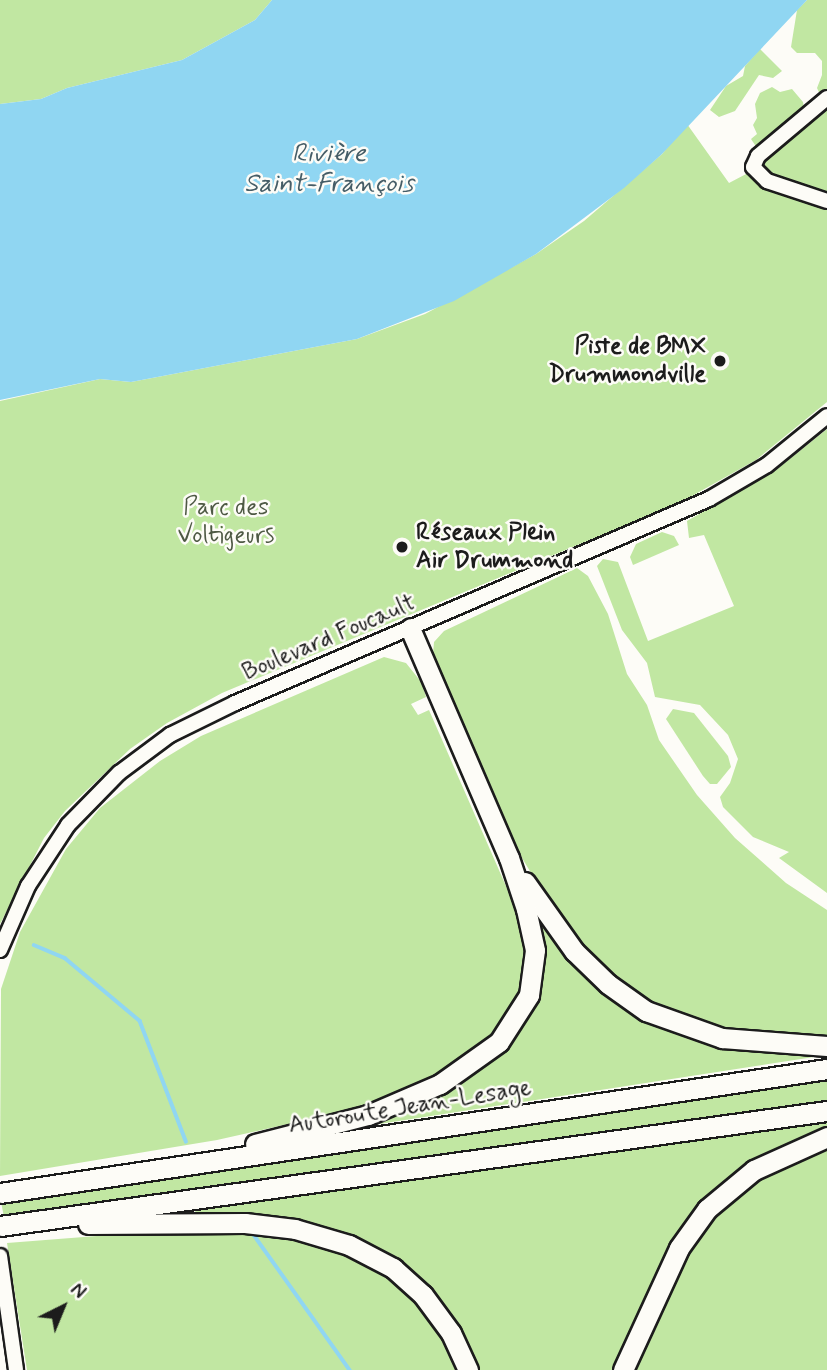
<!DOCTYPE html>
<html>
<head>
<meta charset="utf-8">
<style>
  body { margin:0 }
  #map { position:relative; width:827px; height:1370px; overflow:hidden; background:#fdfcf7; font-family:Mynerve,sans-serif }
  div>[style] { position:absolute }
  .green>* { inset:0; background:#c1e7a2 }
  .water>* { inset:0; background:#90d6f2 }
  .stream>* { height:3.5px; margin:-1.75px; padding:0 1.75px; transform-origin:1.75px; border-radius:1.75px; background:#90d6f2 }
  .roads { filter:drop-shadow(2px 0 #1c1c1c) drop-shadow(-2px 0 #1c1c1c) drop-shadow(0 2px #1c1c1c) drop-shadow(0 -2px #1c1c1c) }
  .minor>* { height:14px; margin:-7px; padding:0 7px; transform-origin:7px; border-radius:7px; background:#fdfcf7 }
  .highway>* { height:19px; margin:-9.5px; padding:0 9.5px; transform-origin:9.5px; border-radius:9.5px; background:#fdfcf7 }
  .dots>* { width:19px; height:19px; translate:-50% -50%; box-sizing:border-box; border:4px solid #fdfcf7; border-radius:50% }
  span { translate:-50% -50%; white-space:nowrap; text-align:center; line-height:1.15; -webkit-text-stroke:5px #fdfcf7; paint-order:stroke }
  .poi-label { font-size:24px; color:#1c1c1c; font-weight:700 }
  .right { translate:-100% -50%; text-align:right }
  .left { translate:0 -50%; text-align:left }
  .park-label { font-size:24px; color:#4e5944 }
  .street-label { font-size:24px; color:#1c1c1c }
  .water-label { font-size:26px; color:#455d67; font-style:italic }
  .north { position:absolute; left:28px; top:1272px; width:70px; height:70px; -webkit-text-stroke:5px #fdfcf7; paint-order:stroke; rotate:43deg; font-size:19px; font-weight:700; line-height:28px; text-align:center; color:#1c1c1c }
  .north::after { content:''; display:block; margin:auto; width:24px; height:32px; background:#1c1c1c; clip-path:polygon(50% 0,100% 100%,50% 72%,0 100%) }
</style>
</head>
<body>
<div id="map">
  <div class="green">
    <i style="clip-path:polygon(0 0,272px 0,255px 20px,182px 60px,67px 88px,41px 99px,0 104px)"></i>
    <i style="clip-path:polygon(807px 0,827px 0,827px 94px,822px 99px,817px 88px,822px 75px,822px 61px,815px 53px,797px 53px,791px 47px,797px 10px)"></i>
    <i style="clip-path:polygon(760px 49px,782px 71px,773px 78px,759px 75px,735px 111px,719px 117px,710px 110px,726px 86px,743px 76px,745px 66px)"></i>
    <i style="clip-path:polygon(772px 87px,780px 92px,792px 89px,803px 102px,805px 114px,759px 151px,751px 139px,757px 134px,753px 125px,757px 118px,755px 104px,760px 93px)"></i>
    <i style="clip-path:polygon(827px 102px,827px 197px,766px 177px,757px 168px,763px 158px)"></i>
    <i style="clip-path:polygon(687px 124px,729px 183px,748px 173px,755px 179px,827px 204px,827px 402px,756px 460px,683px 501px,222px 693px,167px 723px,130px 749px,65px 811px,44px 838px,0 924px,0 401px,100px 379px,131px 382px,357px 339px,425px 314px,536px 254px,584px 221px,662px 154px)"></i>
    <i style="clip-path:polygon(827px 429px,827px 893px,779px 858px,789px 852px,753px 837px,723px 807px,720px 797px,730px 783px,738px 759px,728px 735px,700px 705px,655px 697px,647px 663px,622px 630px,597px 566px,603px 559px,618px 562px,648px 641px,734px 606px,704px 535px,689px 538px,687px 521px,776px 470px)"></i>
    <i style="clip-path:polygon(662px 532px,674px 536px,679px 545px,633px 565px,630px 557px,636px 544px)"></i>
    <i style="clip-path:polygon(577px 568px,588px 576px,608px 614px,627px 674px,647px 705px,659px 740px,697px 795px,735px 838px,786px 883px,827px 910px,827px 1037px,732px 1031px,656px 1006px,587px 953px,551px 906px,522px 858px,433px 654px,434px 642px,444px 631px)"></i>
    <i style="clip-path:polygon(384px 657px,406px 663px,422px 683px,426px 697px,411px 704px,418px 715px,429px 710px,520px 918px,526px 944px,522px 994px,499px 1030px,464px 1060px,420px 1085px,359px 1108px,217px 1140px,0 1176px,1px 989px,20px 932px,66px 849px,100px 808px,160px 761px,201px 736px)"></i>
    <i style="clip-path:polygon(673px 709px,694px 713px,728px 756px,731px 767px,717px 784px,710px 784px,703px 776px,666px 719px)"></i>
    <i style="clip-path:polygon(532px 907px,661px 1026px,711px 1042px,827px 1055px,360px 1127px,513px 1036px,527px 1017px,541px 980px)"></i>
    <i style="clip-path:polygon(827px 1079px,827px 1101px,4px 1217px,1px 1202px)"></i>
    <i style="clip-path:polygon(827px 1122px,827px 1130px,712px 1198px,618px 1370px,473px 1370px,378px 1252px,194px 1216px,196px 1209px)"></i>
    <i style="clip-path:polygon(827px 1147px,827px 1370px,633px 1370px,680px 1267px,721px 1208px,759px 1179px)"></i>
    <i style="clip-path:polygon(148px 1232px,257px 1232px,335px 1249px,372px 1265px,402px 1284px,445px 1335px,460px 1370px,27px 1370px,7px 1243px)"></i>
  </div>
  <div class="water">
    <i style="clip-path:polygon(272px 0,807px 0,662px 154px,624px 188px,536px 254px,454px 301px,357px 339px,131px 382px,100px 379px,0 400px,0 104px,41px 99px,67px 88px,182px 60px,255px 20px)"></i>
  </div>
  <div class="stream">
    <i style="left:34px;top:945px;width:34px;rotate:23deg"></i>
    <i style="left:65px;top:958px;width:98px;rotate:40deg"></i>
    <i style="left:140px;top:1021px;width:129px;rotate:69deg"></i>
    <i style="left:254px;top:1235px;width:166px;rotate:54.6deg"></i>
  </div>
  <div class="roads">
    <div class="minor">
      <i style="left:827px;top:98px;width:90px;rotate:140deg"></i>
      <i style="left:758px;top:156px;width:12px;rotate:114deg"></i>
      <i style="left:753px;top:167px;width:20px;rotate:45deg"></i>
      <i style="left:767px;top:181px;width:63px;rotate:18.4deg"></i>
      <i style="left:0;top:950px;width:70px;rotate:-66.4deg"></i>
      <i style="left:28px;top:886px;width:73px;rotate:-56.7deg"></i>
      <i style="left:68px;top:825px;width:73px;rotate:-45.6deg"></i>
      <i style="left:119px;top:773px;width:64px;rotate:-36.7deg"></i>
      <i style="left:170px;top:735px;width:72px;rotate:-26.2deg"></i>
      <i style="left:235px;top:703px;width:516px;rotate:-23.29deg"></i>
      <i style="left:709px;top:499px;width:67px;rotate:-30.4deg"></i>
      <i style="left:767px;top:465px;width:77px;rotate:-39.2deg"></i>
      <i style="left:0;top:1256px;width:115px;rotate:82deg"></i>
    </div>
    <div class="highway">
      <i style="left:525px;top:882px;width:85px;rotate:54.6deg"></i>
      <i style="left:574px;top:951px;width:47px;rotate:44.1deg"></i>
      <i style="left:608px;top:984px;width:47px;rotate:35.4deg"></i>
      <i style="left:646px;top:1011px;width:81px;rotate:19.6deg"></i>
      <i style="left:722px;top:1038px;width:105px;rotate:4.4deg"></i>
      <i style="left:255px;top:1144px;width:117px;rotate:-14.4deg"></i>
      <i style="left:368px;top:1115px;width:78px;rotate:-23.3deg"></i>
      <i style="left:440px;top:1084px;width:72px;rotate:-35.4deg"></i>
      <i style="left:499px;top:1042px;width:56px;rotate:-57.4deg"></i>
      <i style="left:529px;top:995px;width:45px;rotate:-82.4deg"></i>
      <i style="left:535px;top:950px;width:42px;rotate:-102.4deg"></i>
      <i style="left:526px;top:909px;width:54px;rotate:-108.4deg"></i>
      <i style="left:509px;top:858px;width:250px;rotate:-113.3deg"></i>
      <i style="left:0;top:1193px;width:836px;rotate:-8.53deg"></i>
      <i style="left:88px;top:1224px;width:157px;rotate:-0.4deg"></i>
      <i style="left:245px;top:1223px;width:50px;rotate:6.8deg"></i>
      <i style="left:295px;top:1229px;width:56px;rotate:16.5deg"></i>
      <i style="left:349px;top:1245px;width:50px;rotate:27.6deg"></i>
      <i style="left:393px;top:1268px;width:40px;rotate:42deg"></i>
      <i style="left:423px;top:1295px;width:47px;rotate:53.6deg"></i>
      <i style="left:451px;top:1333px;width:41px;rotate:65.3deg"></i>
      <i style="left:0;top:1226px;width:835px;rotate:-7.92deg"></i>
      <i style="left:623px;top:1370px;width:134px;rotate:-65.3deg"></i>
      <i style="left:679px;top:1248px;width:48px;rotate:-54.3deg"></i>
      <i style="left:707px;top:1209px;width:61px;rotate:-39.7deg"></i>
      <i style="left:754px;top:1170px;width:80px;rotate:-24.3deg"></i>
    </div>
  </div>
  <div class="dots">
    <i style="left:720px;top:361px;background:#1c1c1c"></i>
    <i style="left:402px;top:547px;background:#1c1c1c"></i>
  </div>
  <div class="poi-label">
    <span class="right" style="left:706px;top:361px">Piste de BMX<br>Drummondville</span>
    <span class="left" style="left:416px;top:547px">Réseaux Plein<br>Air Drummond</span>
  </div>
  <div class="park-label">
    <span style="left:226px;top:522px">Parc des<br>Voltigeurs</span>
  </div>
  <div class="street-label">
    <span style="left:329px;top:638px;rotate:-23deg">Boulevard Foucault</span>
    <span style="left:410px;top:1107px;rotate:-9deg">Autoroute Jean-Lesage</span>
  </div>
  <div class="water-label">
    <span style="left:329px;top:170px">Rivière<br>Saint-François</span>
  </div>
  <div class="north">N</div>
</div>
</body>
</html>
